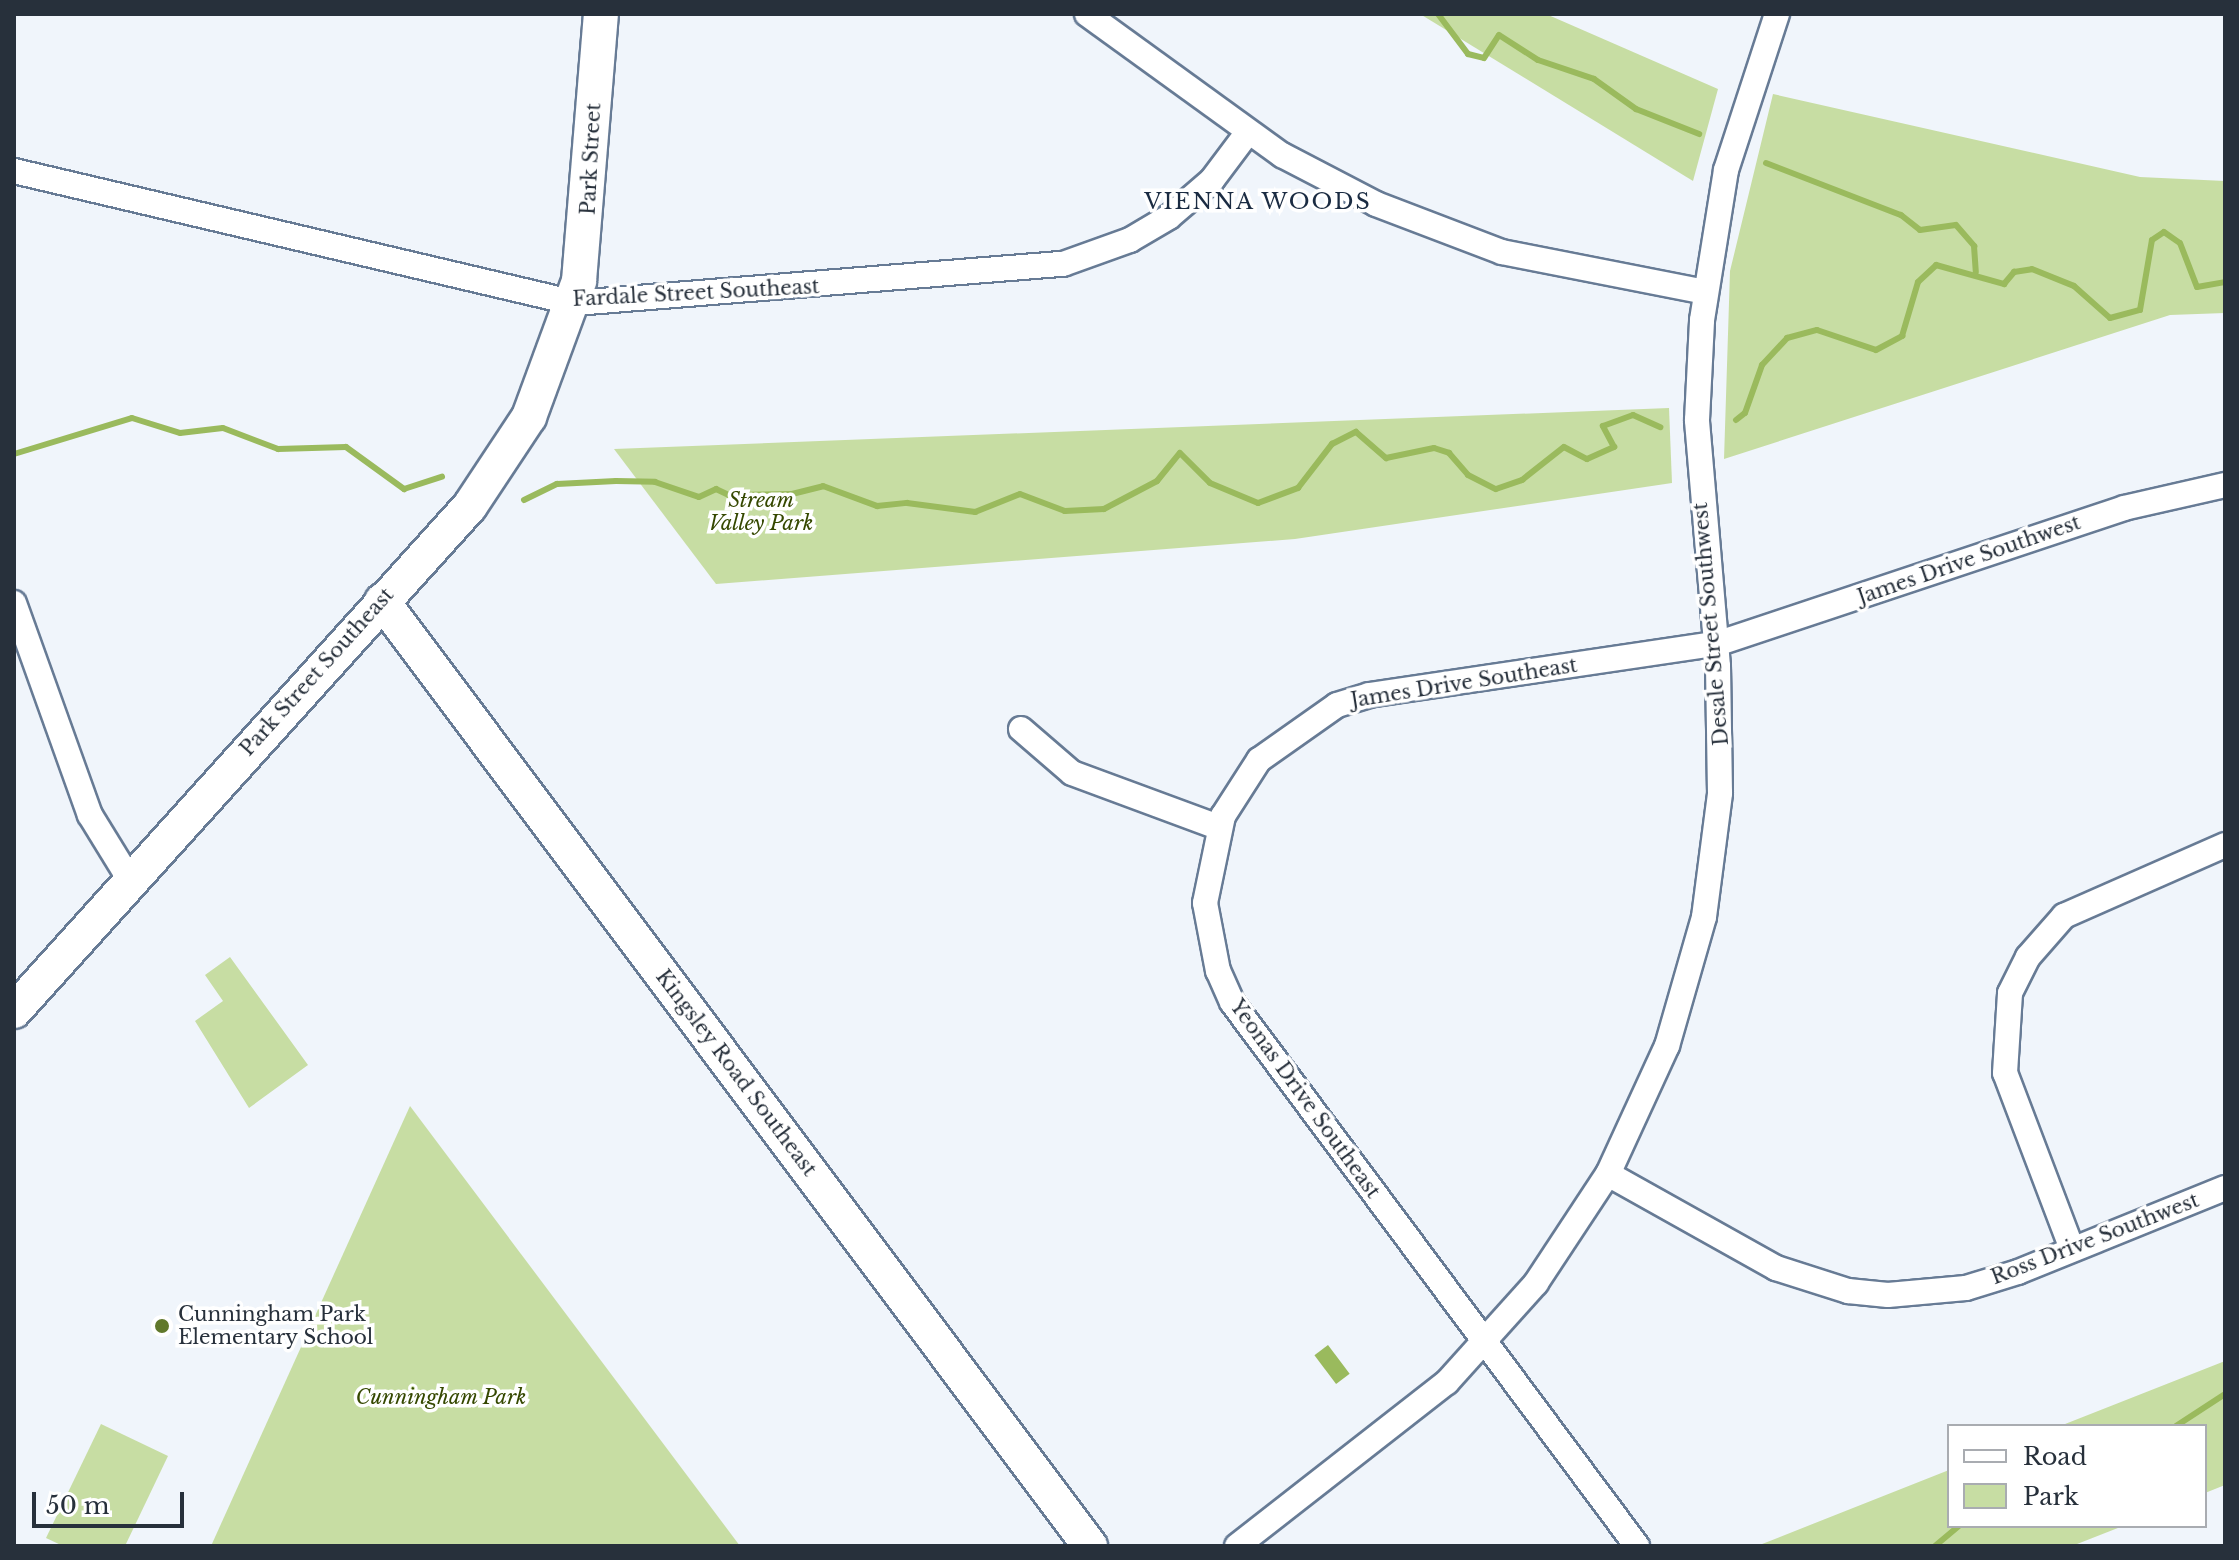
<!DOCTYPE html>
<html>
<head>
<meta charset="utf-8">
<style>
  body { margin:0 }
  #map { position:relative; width:2239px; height:1560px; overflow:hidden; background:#f0f5fb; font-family:"Libre Baskerville",serif }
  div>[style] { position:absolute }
  .green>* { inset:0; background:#c7dda3 }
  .water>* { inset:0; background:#9aba5d; transform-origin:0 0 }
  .stream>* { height:6px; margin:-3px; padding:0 3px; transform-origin:3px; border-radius:3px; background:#9aba5d }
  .roads { filter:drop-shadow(2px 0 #677b95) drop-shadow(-2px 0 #677b95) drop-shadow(0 2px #677b95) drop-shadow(0 -2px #677b95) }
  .street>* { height:24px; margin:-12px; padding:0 12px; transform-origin:12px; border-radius:12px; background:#fff }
  .secondary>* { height:34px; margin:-17px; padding:0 17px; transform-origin:17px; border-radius:17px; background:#fff }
  .dots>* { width:22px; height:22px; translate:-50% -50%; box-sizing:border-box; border:4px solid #fff; border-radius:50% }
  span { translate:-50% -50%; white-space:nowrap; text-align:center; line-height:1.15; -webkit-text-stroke:7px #fff; paint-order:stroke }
  .street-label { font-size:20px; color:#27303b }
  .park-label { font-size:20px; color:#354800; font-style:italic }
  .poi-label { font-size:20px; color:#27303b }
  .left { translate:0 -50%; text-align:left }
  .neighbourhood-label { font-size:22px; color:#1a2b42; letter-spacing:2px }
  .frame { position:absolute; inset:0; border:16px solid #27303b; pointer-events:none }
  .legend { position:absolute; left:1947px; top:1424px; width:260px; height:104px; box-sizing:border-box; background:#fff; border:2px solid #a9acb1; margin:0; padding:10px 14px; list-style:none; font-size:24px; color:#27303b }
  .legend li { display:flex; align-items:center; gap:16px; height:40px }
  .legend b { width:40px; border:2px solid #a9acb1 }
  .scale { position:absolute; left:32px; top:1492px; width:152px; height:36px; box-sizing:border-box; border:4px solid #27303b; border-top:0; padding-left:10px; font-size:24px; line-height:28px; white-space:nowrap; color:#27303b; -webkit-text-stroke:6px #fff; paint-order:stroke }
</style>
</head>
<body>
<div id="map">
  <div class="green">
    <i style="clip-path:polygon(1420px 14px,1546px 14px,1718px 89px,1693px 181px)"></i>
    <i style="clip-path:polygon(1773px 94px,2140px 177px,2225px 181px,2225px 313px,2170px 315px,1724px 459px,1730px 271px)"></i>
    <i style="clip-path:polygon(1669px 408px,1672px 483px,1295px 539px,716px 584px,614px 449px)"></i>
    <i style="clip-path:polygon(230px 957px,308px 1065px,249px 1108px,195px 1021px,223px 1001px,205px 975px)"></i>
    <i style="clip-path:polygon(410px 1106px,740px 1546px,211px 1546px)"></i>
    <i style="clip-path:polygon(2225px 1361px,2225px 1485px,2205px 1493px,2205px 1426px,2060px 1426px)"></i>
    <i style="clip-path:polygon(101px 1424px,168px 1456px,125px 1546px,63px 1546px,46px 1538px)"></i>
    <i style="clip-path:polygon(1949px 1470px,1949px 1526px,2123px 1526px,2072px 1546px,1757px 1546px)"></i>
  </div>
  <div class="water">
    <i style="left:1328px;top:1345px;width:36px;height:17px;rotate:53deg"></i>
  </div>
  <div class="stream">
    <i style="left:1438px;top:14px;width:50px;rotate:53.1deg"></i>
    <i style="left:1468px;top:54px;width:16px;rotate:14deg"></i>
    <i style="left:1484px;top:58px;width:27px;rotate:-57deg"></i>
    <i style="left:1499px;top:35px;width:46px;rotate:32.7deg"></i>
    <i style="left:1538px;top:60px;width:59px;rotate:18.7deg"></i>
    <i style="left:1594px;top:79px;width:52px;rotate:35.5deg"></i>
    <i style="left:1636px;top:109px;width:68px;rotate:21.6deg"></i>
    <i style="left:1766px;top:163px;width:145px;rotate:21.1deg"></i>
    <i style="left:1901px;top:215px;width:24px;rotate:38deg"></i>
    <i style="left:1920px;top:230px;width:36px;rotate:-8deg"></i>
    <i style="left:1956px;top:225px;width:28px;rotate:49deg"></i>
    <i style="left:1974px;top:246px;width:26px;rotate:86deg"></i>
    <i style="left:1736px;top:420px;width:11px;rotate:-38deg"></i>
    <i style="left:1745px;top:413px;width:51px;rotate:-70.5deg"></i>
    <i style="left:1762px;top:365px;width:37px;rotate:-47deg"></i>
    <i style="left:1787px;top:338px;width:31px;rotate:-15deg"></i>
    <i style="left:1817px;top:330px;width:62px;rotate:18.7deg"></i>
    <i style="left:1876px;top:350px;width:30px;rotate:-28deg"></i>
    <i style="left:1902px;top:336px;width:56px;rotate:-73.5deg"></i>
    <i style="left:1918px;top:282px;width:25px;rotate:-43deg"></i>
    <i style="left:1936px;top:265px;width:71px;rotate:15.6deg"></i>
    <i style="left:2004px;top:284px;width:16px;rotate:-50deg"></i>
    <i style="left:2014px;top:272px;width:18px;rotate:-9deg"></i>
    <i style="left:2032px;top:269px;width:45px;rotate:22deg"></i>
    <i style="left:2074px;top:286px;width:48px;rotate:41.6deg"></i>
    <i style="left:2110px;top:318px;width:31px;rotate:-15deg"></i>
    <i style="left:2140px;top:310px;width:71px;rotate:-80.3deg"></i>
    <i style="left:2152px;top:240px;width:14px;rotate:-34deg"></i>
    <i style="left:2164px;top:232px;width:19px;rotate:35deg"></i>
    <i style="left:2180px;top:243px;width:47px;rotate:68.9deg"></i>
    <i style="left:2197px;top:287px;width:28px;rotate:-10deg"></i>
    <i style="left:14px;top:454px;width:123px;rotate:-17deg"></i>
    <i style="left:132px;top:418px;width:50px;rotate:17.4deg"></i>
    <i style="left:180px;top:433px;width:43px;rotate:-6.6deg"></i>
    <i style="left:223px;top:428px;width:59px;rotate:20.9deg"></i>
    <i style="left:278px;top:449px;width:68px;rotate:-1.7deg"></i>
    <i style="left:346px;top:447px;width:72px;rotate:35.9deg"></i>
    <i style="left:404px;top:489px;width:40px;rotate:-18deg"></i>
    <i style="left:524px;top:500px;width:37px;rotate:-26deg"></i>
    <i style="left:557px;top:484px;width:59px;rotate:-2.9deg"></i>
    <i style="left:616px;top:481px;width:39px;rotate:1deg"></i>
    <i style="left:655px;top:482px;width:46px;rotate:18.8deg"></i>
    <i style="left:699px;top:497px;width:19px;rotate:-25deg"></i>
    <i style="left:716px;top:489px;width:14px;rotate:25deg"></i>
    <i style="left:729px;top:495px;width:63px;rotate:-0.9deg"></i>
    <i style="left:792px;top:494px;width:32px;rotate:-14deg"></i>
    <i style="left:823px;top:486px;width:58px;rotate:20.3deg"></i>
    <i style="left:877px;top:506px;width:30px;rotate:-6deg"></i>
    <i style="left:907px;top:503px;width:69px;rotate:7.5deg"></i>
    <i style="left:975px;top:512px;width:48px;rotate:-21.8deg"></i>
    <i style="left:1020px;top:494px;width:48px;rotate:20.7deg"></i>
    <i style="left:1065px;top:511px;width:39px;rotate:-3deg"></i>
    <i style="left:1104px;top:509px;width:60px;rotate:-27.8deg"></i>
    <i style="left:1157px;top:481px;width:36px;rotate:-51deg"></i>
    <i style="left:1180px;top:453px;width:42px;rotate:45deg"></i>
    <i style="left:1210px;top:483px;width:52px;rotate:22.6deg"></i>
    <i style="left:1258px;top:503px;width:43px;rotate:-20.6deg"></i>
    <i style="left:1298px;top:488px;width:56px;rotate:-52.3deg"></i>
    <i style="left:1332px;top:444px;width:27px;rotate:-27deg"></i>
    <i style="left:1356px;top:432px;width:40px;rotate:41deg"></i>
    <i style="left:1386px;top:458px;width:49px;rotate:-11.8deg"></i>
    <i style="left:1434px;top:448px;width:16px;rotate:18deg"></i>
    <i style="left:1449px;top:453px;width:29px;rotate:49deg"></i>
    <i style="left:1468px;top:475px;width:31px;rotate:27deg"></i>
    <i style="left:1496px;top:489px;width:28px;rotate:-19deg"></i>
    <i style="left:1522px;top:480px;width:53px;rotate:-38.2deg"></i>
    <i style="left:1564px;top:447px;width:26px;rotate:28deg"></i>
    <i style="left:1587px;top:459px;width:30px;rotate:-24deg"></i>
    <i style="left:1614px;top:447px;width:24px;rotate:-118deg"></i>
    <i style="left:1603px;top:426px;width:32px;rotate:-20deg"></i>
    <i style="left:1633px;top:415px;width:30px;rotate:24deg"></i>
    <i style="left:2176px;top:1426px;width:59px;rotate:-33.1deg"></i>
    <i style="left:1935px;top:1546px;width:31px;rotate:-40deg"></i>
  </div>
  <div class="roads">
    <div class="street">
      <i style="left:1087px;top:14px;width:241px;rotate:35.9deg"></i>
      <i style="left:1282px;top:155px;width:106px;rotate:27.5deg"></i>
      <i style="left:1376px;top:204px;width:135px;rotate:20.9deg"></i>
      <i style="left:1502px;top:252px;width:207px;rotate:11.1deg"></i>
      <i style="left:14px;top:171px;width:576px;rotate:13.24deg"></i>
      <i style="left:575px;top:303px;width:490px;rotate:-4.6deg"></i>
      <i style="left:1063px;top:264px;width:71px;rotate:-19.7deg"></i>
      <i style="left:1130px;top:240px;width:45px;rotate:-30.5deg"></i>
      <i style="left:1169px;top:217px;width:57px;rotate:-40.7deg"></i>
      <i style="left:1212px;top:180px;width:60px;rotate:-53.1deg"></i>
      <i style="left:14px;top:603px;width:225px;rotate:70.3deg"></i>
      <i style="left:90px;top:815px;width:76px;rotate:58.4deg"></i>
      <i style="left:1021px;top:729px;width:67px;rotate:40.8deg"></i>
      <i style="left:1072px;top:773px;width:156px;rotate:20.3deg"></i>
      <i style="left:1608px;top:1174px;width:193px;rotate:29.2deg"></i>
      <i style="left:1776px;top:1268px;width:76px;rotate:17.7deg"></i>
      <i style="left:1848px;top:1291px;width:40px;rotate:5.7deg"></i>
      <i style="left:1888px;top:1295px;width:78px;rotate:-5.1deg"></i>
      <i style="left:1966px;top:1288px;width:54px;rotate:-17.1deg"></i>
      <i style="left:2018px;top:1272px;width:223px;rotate:-22.1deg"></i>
      <i style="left:2072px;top:1249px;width:188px;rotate:-110.8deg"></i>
      <i style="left:2005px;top:1073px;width:80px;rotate:-86.4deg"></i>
      <i style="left:2010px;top:993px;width:40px;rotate:-63.4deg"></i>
      <i style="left:2028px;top:957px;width:55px;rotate:-48.7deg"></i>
      <i style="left:2064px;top:916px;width:176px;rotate:-23.8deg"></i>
      <i style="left:1237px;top:1546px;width:266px;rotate:-38deg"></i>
      <i style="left:1447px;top:1382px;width:133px;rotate:-48deg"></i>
      <i style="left:1536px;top:1283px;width:131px;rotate:-56.6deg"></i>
      <i style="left:1608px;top:1174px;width:141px;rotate:-65.3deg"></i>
      <i style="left:1667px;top:1046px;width:134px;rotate:-74deg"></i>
      <i style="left:1704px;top:917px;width:125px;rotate:-82.6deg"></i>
      <i style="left:1720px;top:793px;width:127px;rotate:-90.9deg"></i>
      <i style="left:1718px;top:666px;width:247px;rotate:-94.9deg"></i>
      <i style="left:1697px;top:420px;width:100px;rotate:-87.1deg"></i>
      <i style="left:1702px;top:320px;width:152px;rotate:-80.9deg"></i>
      <i style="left:1726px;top:170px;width:164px;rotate:-71.9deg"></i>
      <i style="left:1637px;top:1546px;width:678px;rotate:-126.67deg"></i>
      <i style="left:1232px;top:1002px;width:34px;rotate:-114deg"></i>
      <i style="left:1218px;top:971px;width:69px;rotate:-100.8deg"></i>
      <i style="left:1205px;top:903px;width:89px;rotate:-78.3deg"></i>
      <i style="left:1223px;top:816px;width:67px;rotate:-57.3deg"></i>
      <i style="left:1259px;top:760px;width:95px;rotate:-35.2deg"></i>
      <i style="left:1337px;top:705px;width:34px;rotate:-17deg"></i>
      <i style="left:1369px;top:695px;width:351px;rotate:-8.4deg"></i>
      <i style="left:1716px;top:644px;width:430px;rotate:-18.4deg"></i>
      <i style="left:2124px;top:508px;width:104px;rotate:-12.8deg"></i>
    </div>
    <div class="secondary">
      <i style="left:382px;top:601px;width:1181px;rotate:53.16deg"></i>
      <i style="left:14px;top:1011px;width:680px;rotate:-47.92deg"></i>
      <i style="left:470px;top:506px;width:107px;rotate:-56.5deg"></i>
      <i style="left:529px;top:417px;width:145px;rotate:-69.8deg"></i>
      <i style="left:579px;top:281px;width:268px;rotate:-85.3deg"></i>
    </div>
  </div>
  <div class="dots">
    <i style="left:162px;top:1326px;background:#60782b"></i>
  </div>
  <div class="street-label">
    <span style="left:591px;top:159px;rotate:-87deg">Park Street</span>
    <span style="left:696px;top:293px;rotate:-3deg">Fardale Street Southeast</span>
    <span style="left:1969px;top:560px;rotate:-19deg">James Drive Southwest</span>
    <span style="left:1711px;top:624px;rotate:-95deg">Desale Street Southwest</span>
    <span style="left:317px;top:672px;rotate:-48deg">Park Street Southeast</span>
    <span style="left:1464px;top:683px;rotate:-9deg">James Drive Southeast</span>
    <span style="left:736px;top:1073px;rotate:53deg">Kingsley Road Southeast</span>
    <span style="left:1305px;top:1099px;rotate:54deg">Yeonas Drive Southeast</span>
    <span style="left:2095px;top:1239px;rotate:-21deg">Ross Drive Southwest</span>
  </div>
  <div class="park-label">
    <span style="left:761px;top:512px">Stream<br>Valley Park</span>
    <span style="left:441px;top:1397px">Cunningham Park</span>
  </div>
  <div class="poi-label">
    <span class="left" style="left:178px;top:1326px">Cunningham Park<br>Elementary School</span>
  </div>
  <div class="neighbourhood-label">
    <span style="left:1258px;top:202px">VIENNA WOODS</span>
  </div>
  <div class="frame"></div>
  <ul class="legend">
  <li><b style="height:10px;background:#fff"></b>Road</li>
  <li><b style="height:22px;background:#c7dda3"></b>Park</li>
  </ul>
  <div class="scale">50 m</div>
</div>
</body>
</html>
